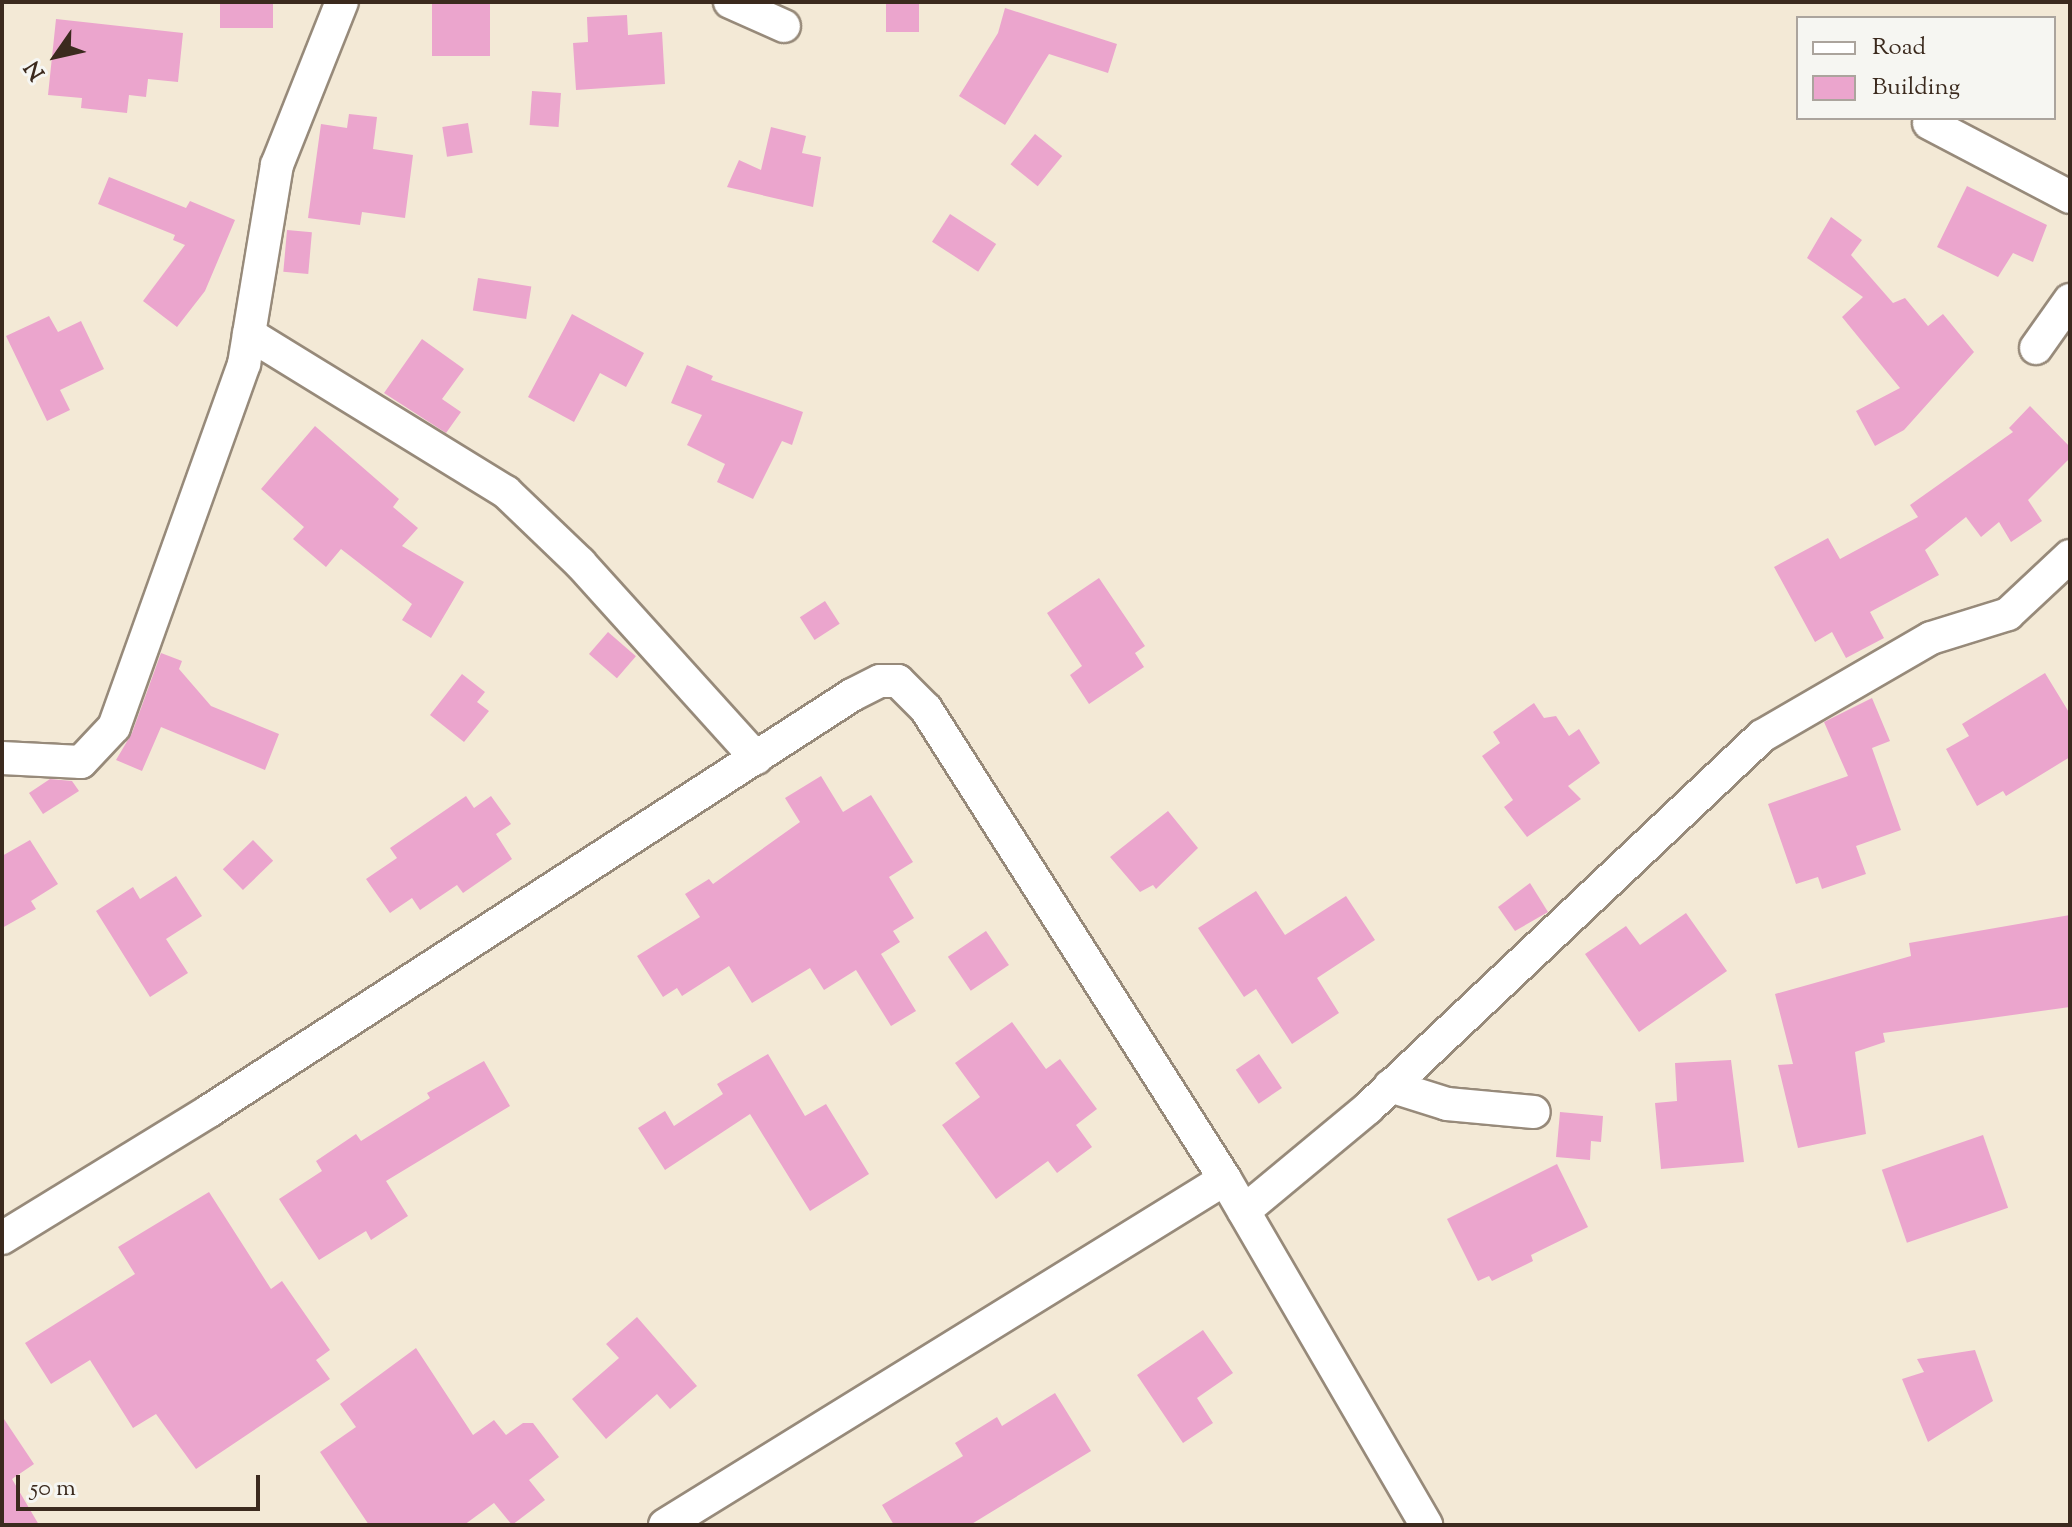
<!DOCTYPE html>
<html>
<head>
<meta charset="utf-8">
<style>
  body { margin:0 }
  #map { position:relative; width:2072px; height:1527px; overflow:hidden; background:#f3e9d6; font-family:"Sorts Mill Goudy",serif }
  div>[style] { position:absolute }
  .building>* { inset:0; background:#eba5cd; transform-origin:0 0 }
  .roads { filter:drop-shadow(2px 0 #978a7a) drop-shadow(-2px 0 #978a7a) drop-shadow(0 2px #978a7a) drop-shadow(0 -2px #978a7a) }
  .minor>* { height:32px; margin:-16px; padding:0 16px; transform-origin:16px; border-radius:16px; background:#fff }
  span { translate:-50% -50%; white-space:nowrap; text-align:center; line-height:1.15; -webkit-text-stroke:6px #f6f6f2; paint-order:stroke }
  .frame { position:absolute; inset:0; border:4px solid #3b2a1e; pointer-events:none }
  .legend { position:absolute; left:1796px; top:16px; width:260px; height:104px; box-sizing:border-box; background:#f6f6f2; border:2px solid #aba49d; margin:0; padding:10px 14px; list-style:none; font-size:24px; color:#3b2a1e }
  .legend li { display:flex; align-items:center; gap:16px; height:40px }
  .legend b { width:40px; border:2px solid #aba49d }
  .north { position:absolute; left:16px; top:16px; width:80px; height:80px; -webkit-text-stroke:6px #f6f6f2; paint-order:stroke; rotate:236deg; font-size:22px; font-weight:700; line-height:32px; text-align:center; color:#3b2a1e }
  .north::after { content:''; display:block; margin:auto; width:28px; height:36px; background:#3b2a1e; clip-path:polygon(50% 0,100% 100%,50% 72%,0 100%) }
  .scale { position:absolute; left:16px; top:1475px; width:244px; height:36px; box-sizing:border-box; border:4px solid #3b2a1e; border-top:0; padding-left:10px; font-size:24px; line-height:28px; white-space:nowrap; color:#3b2a1e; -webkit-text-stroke:6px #f6f6f2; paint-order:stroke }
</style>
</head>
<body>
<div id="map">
  <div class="building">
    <i style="left:220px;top:2px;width:53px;height:26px"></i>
    <i style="left:432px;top:2px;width:58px;height:54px"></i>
    <i style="left:886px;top:2px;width:33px;height:30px"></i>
    <i style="clip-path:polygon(1005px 8px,1117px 44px,1108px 73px,1049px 54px,1005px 125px,959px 96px,998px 33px)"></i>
    <i style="clip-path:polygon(627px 15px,628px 35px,662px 32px,665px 84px,576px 90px,573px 43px,588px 42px,587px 17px)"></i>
    <i style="clip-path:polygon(56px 19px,183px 33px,178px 82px,148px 79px,146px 97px,129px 95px,127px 113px,81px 108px,82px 98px,48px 95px)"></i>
    <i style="left:532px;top:91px;width:29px;height:34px;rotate:4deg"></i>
    <i style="clip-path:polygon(349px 114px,377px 117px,373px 149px,413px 155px,405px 218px,362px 212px,360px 225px,308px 218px,321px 124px,347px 128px)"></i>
    <i style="left:468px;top:123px;width:30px;height:26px;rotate:81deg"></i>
    <i style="clip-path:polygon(771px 127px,806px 136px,802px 153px,821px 157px,813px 207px,727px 187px,739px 160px,761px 170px)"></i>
    <i style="left:1035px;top:134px;width:35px;height:39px;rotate:39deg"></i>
    <i style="clip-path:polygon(109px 177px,186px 208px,190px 201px,235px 220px,205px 291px,177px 327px,143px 301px,185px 245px,173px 240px,175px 235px,98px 204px)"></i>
    <i style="clip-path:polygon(1967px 186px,2047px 225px,2033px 262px,2013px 253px,1998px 277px,1937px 247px)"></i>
    <i style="left:950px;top:214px;width:55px;height:33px;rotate:33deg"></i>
    <i style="clip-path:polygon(1831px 217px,1862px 240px,1851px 255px,1893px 303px,1905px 298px,1928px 326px,1943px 314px,1974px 352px,1904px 430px,1875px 446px,1856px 411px,1900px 388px,1842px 317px,1863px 297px,1807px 258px)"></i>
    <i style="left:287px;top:230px;width:25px;height:42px;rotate:5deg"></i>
    <i style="left:478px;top:278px;width:54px;height:33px;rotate:9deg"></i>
    <i style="clip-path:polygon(572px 314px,644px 353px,626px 387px,600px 373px,574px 422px,528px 397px)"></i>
    <i style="clip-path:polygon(49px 316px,58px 332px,81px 321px,104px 369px,60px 390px,70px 410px,47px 421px,6px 336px)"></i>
    <i style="clip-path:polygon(422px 339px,464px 369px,442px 399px,461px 412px,446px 433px,384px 393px)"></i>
    <i style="clip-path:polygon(687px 365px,713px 376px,711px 380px,803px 412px,792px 445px,782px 441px,753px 499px,717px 482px,725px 464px,687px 445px,702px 415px,671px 403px)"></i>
    <i style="clip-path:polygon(2030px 406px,2070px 447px,2070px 458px,2028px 500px,2042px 521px,2011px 542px,1999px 522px,1981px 537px,1966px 517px,1925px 550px,1939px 575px,1870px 612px,1884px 638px,1846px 658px,1832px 632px,1815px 642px,1774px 567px,1828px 538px,1840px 559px,1918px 517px,1910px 505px,2013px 432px,2009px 428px)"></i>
    <i style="clip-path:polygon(315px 426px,399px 499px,393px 507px,418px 528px,402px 546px,464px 582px,431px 638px,402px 620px,412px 604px,341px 549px,326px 567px,293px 539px,304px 527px,261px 489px)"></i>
    <i style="clip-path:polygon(1099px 578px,1145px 646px,1135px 653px,1144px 667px,1089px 704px,1070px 675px,1082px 666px,1047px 613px)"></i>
    <i style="left:825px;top:601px;width:27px;height:30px;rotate:57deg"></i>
    <i style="left:608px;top:632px;width:37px;height:29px;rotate:41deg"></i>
    <i style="clip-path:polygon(161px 653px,182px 661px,179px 669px,211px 706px,279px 734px,265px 770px,161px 727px,142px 771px,116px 760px,132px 733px)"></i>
    <i style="clip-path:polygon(2045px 673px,2070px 714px,2070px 757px,2006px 796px,2003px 791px,1977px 806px,1946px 749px,1969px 736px,1962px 724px)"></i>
    <i style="clip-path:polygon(462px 674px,485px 692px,477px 702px,489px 711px,464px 742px,430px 715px)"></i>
    <i style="clip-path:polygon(1872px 698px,1890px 741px,1872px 748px,1901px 830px,1856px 846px,1866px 874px,1822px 889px,1818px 877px,1796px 884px,1768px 804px,1848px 776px,1824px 722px)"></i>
    <i style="clip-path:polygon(1534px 703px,1544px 718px,1556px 716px,1569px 736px,1579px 729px,1600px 763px,1568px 786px,1581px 799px,1527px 837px,1504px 807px,1513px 800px,1482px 756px,1500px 743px,1493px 732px)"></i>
    <i style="clip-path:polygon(821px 776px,843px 812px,871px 795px,913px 862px,889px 877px,914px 918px,893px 931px,900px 942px,881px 954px,916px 1011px,891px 1026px,856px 970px,824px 990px,810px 968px,752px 1003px,729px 966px,682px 996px,677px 988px,663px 997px,637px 956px,700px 917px,685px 894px,709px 879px,713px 884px,800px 822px,785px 798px)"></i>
    <i style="clip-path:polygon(50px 779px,72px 781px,79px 791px,43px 814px,29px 793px)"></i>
    <i style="clip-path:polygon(466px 796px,474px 808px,491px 796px,511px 824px,496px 834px,512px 859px,463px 893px,457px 885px,420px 910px,412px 898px,390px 913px,366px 879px,397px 858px,390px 848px)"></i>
    <i style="clip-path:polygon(1168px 811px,1198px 848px,1156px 889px,1153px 885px,1140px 892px,1110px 857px)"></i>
    <i style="clip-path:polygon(30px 840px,58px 884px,31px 901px,36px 909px,2px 928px,2px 856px)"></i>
    <i style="left:253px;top:840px;width:29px;height:42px;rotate:46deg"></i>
    <i style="clip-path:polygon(176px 876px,202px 916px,166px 939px,188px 973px,150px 997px,96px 911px,133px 887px,140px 899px)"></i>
    <i style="clip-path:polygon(1530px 883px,1548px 912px,1515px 931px,1498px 907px)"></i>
    <i style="clip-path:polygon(1256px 891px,1285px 935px,1346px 896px,1375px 940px,1317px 978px,1339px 1013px,1292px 1044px,1256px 989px,1244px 997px,1198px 928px)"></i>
    <i style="clip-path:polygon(1686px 913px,1727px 971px,1639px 1032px,1585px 954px,1626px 926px,1640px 945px)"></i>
    <i style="clip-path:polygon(2070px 915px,2070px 1007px,1883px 1033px,1885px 1042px,1855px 1052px,1866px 1134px,1798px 1148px,1778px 1065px,1793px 1064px,1775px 994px,1911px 956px,1909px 943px)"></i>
    <i style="left:986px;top:931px;width:41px;height:46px;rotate:56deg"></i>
    <i style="clip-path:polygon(1012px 1022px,1046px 1069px,1060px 1059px,1097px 1109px,1076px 1125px,1092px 1147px,1057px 1173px,1048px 1161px,996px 1199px,942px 1125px,980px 1097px,955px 1063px)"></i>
    <i style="clip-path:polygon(768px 1054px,805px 1116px,826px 1104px,869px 1174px,810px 1211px,750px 1114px,665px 1170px,638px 1128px,665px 1111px,674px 1126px,723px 1094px,717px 1084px)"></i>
    <i style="left:1259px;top:1054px;width:41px;height:28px;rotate:56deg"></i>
    <i style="clip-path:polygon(1731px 1060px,1744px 1162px,1661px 1169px,1655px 1103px,1677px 1101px,1675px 1063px)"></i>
    <i style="clip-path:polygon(484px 1061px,510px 1106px,386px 1181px,408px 1216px,371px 1240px,366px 1231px,319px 1260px,279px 1199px,322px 1171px,316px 1161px,356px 1134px,361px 1141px,430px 1098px,427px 1093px)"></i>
    <i style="clip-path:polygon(1560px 1112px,1603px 1116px,1601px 1142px,1591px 1141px,1590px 1160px,1556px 1157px)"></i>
    <i style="left:1983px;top:1135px;width:77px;height:107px;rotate:71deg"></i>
    <i style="clip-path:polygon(1557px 1164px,1588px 1227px,1531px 1255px,1533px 1261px,1492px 1281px,1489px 1276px,1478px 1281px,1447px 1219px)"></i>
    <i style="clip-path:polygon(209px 1192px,271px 1289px,282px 1281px,330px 1350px,316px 1360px,330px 1379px,196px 1469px,156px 1414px,133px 1428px,90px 1360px,51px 1384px,25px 1343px,135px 1274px,118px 1247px)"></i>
    <i style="clip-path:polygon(637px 1317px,697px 1386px,670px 1409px,657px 1394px,606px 1439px,572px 1399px,619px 1358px,606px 1344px)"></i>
    <i style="clip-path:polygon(1203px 1330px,1233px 1373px,1197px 1398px,1213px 1423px,1183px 1443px,1137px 1375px)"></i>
    <i style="clip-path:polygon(416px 1348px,473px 1435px,494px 1420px,506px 1435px,523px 1423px,533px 1423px,559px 1457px,529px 1480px,545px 1500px,512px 1525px,494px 1503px,464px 1525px,369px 1525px,320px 1452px,356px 1427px,340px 1404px)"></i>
    <i style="clip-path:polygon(1975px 1350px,1993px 1401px,1928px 1442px,1902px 1379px,1924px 1372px,1917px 1359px)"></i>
    <i style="clip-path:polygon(1055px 1393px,1091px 1451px,970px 1525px,894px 1525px,882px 1505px,963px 1456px,955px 1443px,997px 1417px,1002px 1426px)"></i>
    <i style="clip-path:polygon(2px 1416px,34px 1464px,12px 1479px,39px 1525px,2px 1525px)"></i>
  </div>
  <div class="roads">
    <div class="minor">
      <i style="left:730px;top:2px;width:59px;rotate:24deg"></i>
      <i style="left:1929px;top:123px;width:159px;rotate:27.7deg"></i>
      <i style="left:249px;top:334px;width:302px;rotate:31.6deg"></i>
      <i style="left:506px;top:492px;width:103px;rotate:43.8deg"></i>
      <i style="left:580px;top:563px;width:263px;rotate:47.9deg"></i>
      <i style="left:2036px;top:348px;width:59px;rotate:-54.7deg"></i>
      <i style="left:2px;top:758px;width:79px;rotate:2.9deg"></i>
      <i style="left:81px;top:762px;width:48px;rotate:-46.7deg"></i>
      <i style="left:114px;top:727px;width:386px;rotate:-70.3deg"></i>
      <i style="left:244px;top:364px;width:202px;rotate:-80.6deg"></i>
      <i style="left:277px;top:165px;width:175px;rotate:-68.3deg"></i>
      <i style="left:1390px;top:1086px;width:60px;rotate:17.5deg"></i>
      <i style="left:1447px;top:1104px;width:87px;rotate:5.3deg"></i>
      <i style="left:1244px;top:1211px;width:161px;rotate:-39.7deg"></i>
      <i style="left:1368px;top:1108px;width:542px;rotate:-43.35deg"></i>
      <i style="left:1762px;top:736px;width:195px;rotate:-30.1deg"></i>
      <i style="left:1931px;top:638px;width:81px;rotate:-17.3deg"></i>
      <i style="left:2008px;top:614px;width:85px;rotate:-43.1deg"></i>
      <i style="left:2px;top:1238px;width:243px;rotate:-31.5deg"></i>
      <i style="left:209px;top:1111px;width:766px;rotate:-32.9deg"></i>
      <i style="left:852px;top:695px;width:31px;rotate:-27deg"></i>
      <i style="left:880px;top:681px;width:18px"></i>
      <i style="left:898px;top:681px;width:40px;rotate:45deg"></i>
      <i style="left:926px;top:709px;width:557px;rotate:57.54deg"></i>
      <i style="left:1225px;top:1179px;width:400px;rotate:59.8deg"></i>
      <i style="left:665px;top:1525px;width:658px;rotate:-31.71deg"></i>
    </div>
  </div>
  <div class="frame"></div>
  <ul class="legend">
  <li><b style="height:10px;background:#fff"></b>Road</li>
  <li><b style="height:22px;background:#eba5cd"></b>Building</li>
  </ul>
  <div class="north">N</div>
  <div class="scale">50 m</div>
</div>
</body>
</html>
